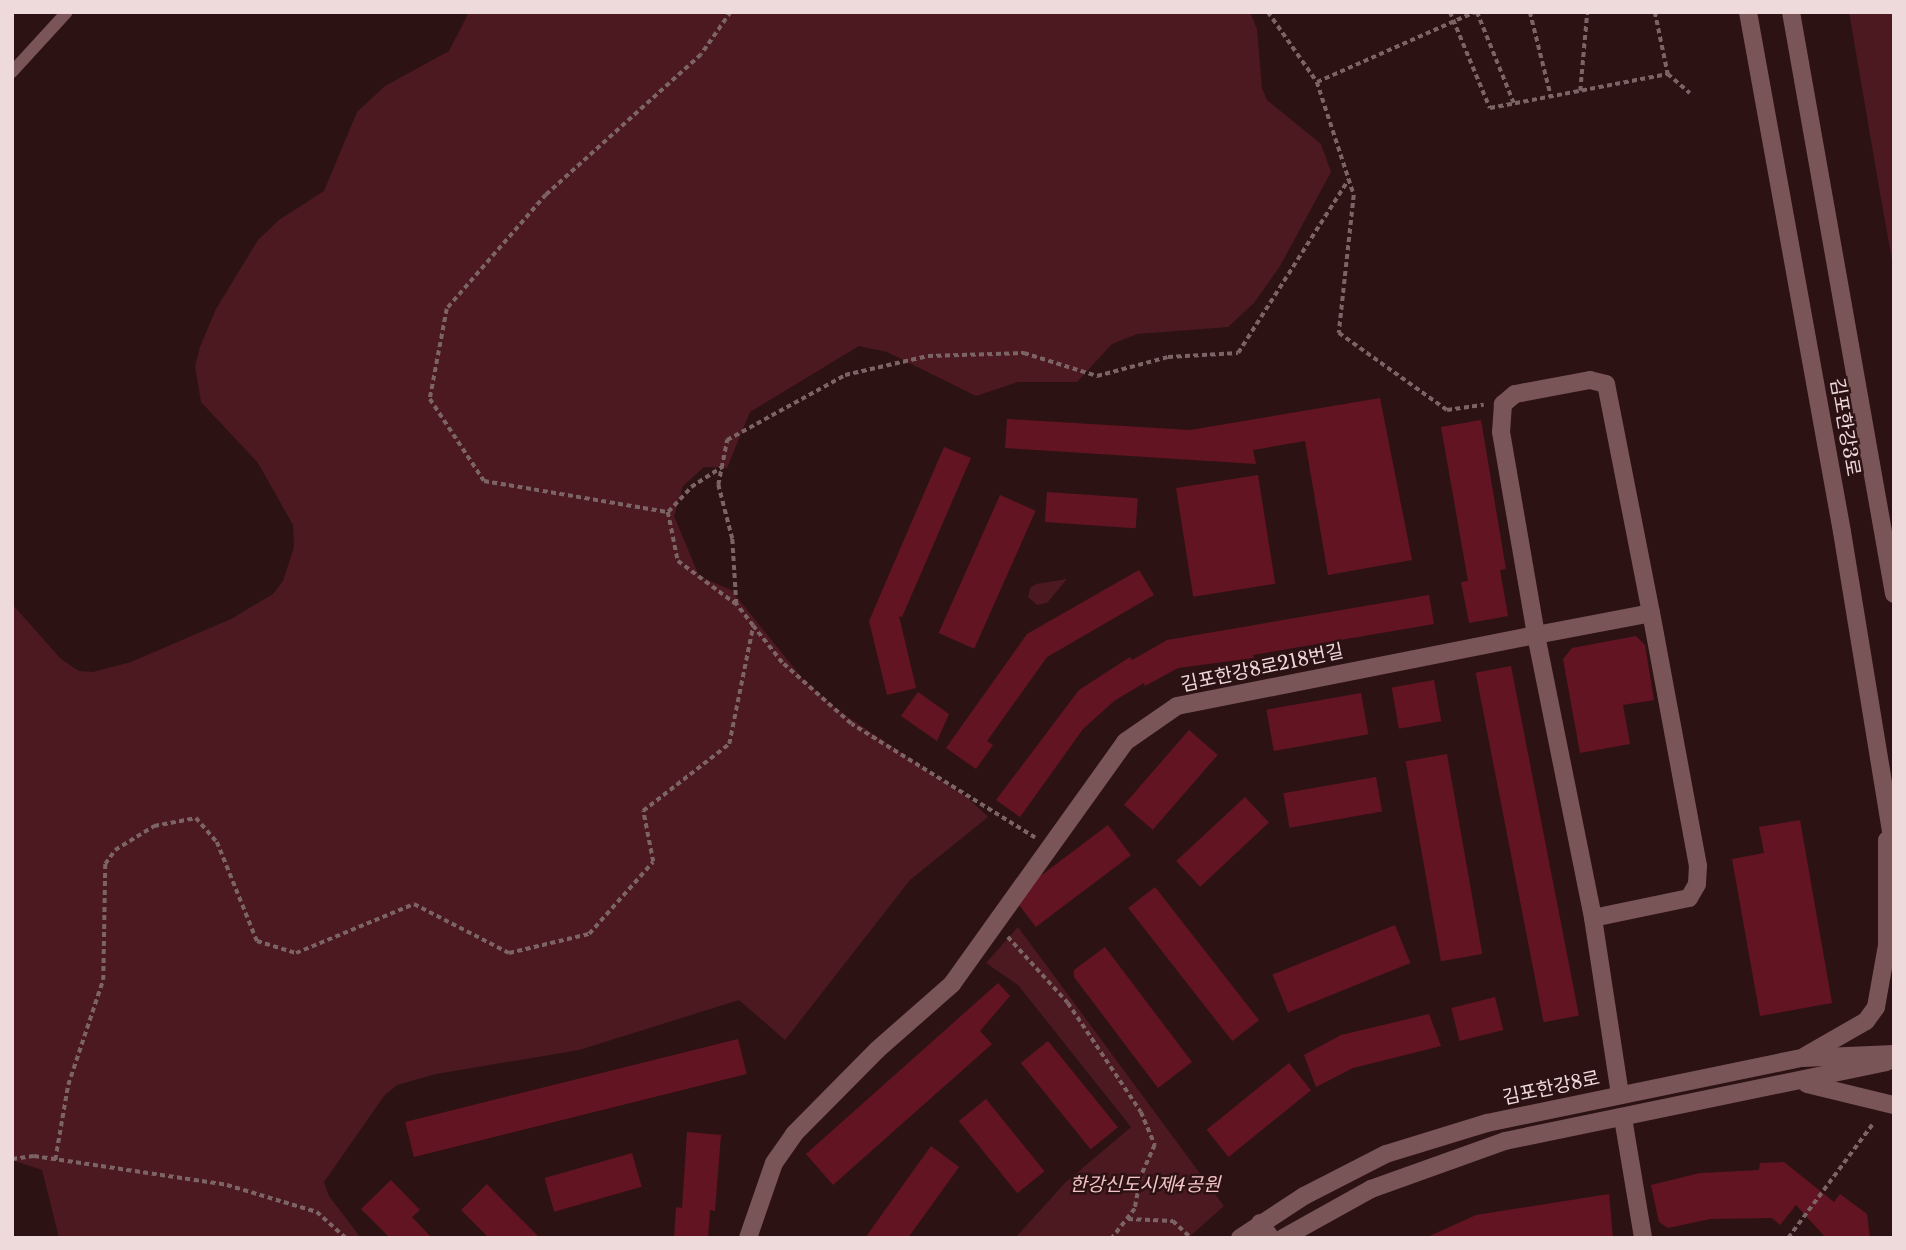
<!DOCTYPE html>
<html>
<head>
<meta charset="utf-8">
<style>
  body { margin:0 }
  #map { position:relative; width:1906px; height:1250px; overflow:hidden; background:#2d1214; font-family:"Libre Baskerville","Noto Sans KR",serif }
  div>[style] { position:absolute }
  .green>* { inset:0; background:#4b191f }
  .building>* { inset:0; background:#631422; transform-origin:0 0 }
  .path>* { height:3.5px; margin-top:-1.75px; transform-origin:0; background:repeating-linear-gradient(90deg,#7c6465 0 5px,transparent 0 8.5px) }
  .service>* { height:12px; margin:-6px; padding:0 6px; transform-origin:6px; border-radius:6px; background:#7a5557 }
  .minor>* { height:18px; margin:-9px; padding:0 9px; transform-origin:9px; border-radius:9px; background:#7a5557 }
  .tertiary>* { height:18px; margin:-9px; padding:0 9px; transform-origin:9px; border-radius:9px; background:#7a5557 }
  span { translate:-50% -50%; white-space:nowrap; text-align:center; line-height:1.15; -webkit-text-stroke:5px #2d1214; paint-order:stroke }
  .street-label { font-size:19px; color:#eedada }
  .park-label { font-size:19px; color:#f4c3c5; font-style:italic }
  .frame { position:absolute; inset:0; border:14px solid #eedada; pointer-events:none }
</style>
</head>
<body>
<div id="map">
  <div class="green">
    <i style="clip-path:polygon(469px 12px,1250px 12px,1257px 29px,1262px 88px,1267px 100px,1321px 144px,1331px 172px,1280px 266px,1254px 303px,1228px 327px,1137px 334px,1112px 344px,1077px 382px,1018px 382px,976px 396px,887px 352px,859px 346px,750px 412px,727px 468px,704px 467px,683px 486px,674px 516px,699px 576px,731px 590px,803px 679px,838px 710px,968px 798px,988px 817px,910px 880px,785px 1040px,739px 1000px,579px 1050px,436px 1074px,397px 1085px,384px 1096px,324px 1182px,329px 1196px,361px 1238px,59px 1238px,42px 1170px,12px 1160px,12px 604px,61px 659px,79px 671px,93px 672px,131px 662px,231px 619px,273px 594px,283px 581px,294px 547px,293px 525px,258px 463px,201px 402px,195px 366px,200px 347px,216px 309px,258px 240px,279px 220px,324px 191px,357px 112px,385px 86px,449px 51px)"></i>
    <i style="clip-path:polygon(1849px 12px,1894px 12px,1894px 271px,1880px 193px)"></i>
    <i style="clip-path:polygon(1067px 579px,1047px 603px,1037px 605px,1028px 597px,1030px 588px,1036px 584px)"></i>
    <i style="clip-path:polygon(1018px 927px,1224px 1206px,1188px 1238px,1015px 1238px,1065px 1183px,1131px 1127px,1018px 985px,986px 963px)"></i>
  </div>
  <div class="building">
    <i style="clip-path:polygon(1380px 398px,1412px 560px,1328px 575px,1305px 441px,1253px 450px,1256px 464px,1005px 448px,1007px 419px,1190px 430px)"></i>
    <i style="clip-path:polygon(1481px 420px,1506px 569px,1500px 570px,1508px 616px,1469px 623px,1461px 582px,1468px 581px,1441px 427px)"></i>
    <i style="clip-path:polygon(944px 447px,971px 458px,902px 617px,899px 616px,916px 688px,887px 695px,869px 621px)"></i>
    <i style="left:1258px;top:475px;width:110px;height:83px;rotate:81deg"></i>
    <i style="left:1047px;top:492px;width:91px;height:30px;rotate:4deg"></i>
    <i style="left:1000px;top:495px;width:39px;height:151px;rotate:24deg"></i>
    <i style="clip-path:polygon(1139px 570px,1154px 595px,1047px 657px,987px 741px,993px 745px,976px 769px,946px 748px,1027px 634px)"></i>
    <i style="clip-path:polygon(1429px 595px,1434px 624px,1253px 655px,1254px 658px,1178px 668px,1145px 686px,1144px 683px,1114px 701px,1083px 729px,1020px 817px,996px 800px,1079px 690px,1130px 657px,1132px 660px,1167px 640px)"></i>
    <i style="clip-path:polygon(1636px 636px,1645px 645px,1654px 700px,1623px 705px,1630px 744px,1580px 753px,1563px 659px,1572px 648px)"></i>
    <i style="left:1511px;top:666px;width:356px;height:36px;rotate:79deg"></i>
    <i style="left:1434px;top:680px;width:42px;height:43px;rotate:80deg"></i>
    <i style="clip-path:polygon(918px 692px,949px 714px,937px 741px,901px 716px)"></i>
    <i style="left:1361px;top:693px;width:42px;height:96px;rotate:80deg"></i>
    <i style="left:1189px;top:730px;width:38px;height:99px;rotate:41deg"></i>
    <i style="left:1447px;top:754px;width:203px;height:42px;rotate:80deg"></i>
    <i style="left:1376px;top:777px;width:35px;height:94px;rotate:80deg"></i>
    <i style="left:1245px;top:797px;width:35px;height:94px;rotate:47deg"></i>
    <i style="clip-path:polygon(1800px 820px,1832px 1003px,1760px 1016px,1732px 859px,1764px 853px,1759px 827px)"></i>
    <i style="left:1108px;top:825px;width:38px;height:119px;rotate:53deg"></i>
    <i style="left:1155px;top:887px;width:169px;height:34px;rotate:52deg"></i>
    <i style="left:1395px;top:925px;width:41px;height:132px;rotate:68deg"></i>
    <i style="clip-path:polygon(1105px 947px,1192px 1062px,1158px 1088px,1074px 977px,1074px 970px)"></i>
    <i style="clip-path:polygon(998px 983px,1010px 996px,980px 1031px,992px 1044px,833px 1185px,806px 1154px)"></i>
    <i style="left:1495px;top:997px;width:34px;height:45px;rotate:76deg"></i>
    <i style="clip-path:polygon(1429px 1014px,1441px 1046px,1353px 1068px,1316px 1087px,1304px 1055px,1341px 1035px)"></i>
    <i style="left:738px;top:1039px;width:36px;height:343px;rotate:76deg"></i>
    <i style="left:1048px;top:1041px;width:111px;height:35px;rotate:51deg"></i>
    <i style="left:1289px;top:1063px;width:35px;height:106px;rotate:51deg"></i>
    <i style="left:986px;top:1099px;width:93px;height:35px;rotate:51deg"></i>
    <i style="clip-path:polygon(687px 1132px,721px 1135px,715px 1211px,710px 1210px,708px 1238px,674px 1238px,676px 1207px,682px 1208px)"></i>
    <i style="clip-path:polygon(931px 1146px,959px 1167px,908px 1238px,865px 1238px)"></i>
    <i style="left:632px;top:1153px;width:35px;height:91px;rotate:74deg"></i>
    <i style="clip-path:polygon(1784px 1162px,1834px 1202px,1840px 1194px,1867px 1214px,1870px 1238px,1826px 1238px,1796px 1205px,1780px 1225px,1772px 1218px,1710px 1219px,1668px 1228px,1659px 1222px,1651px 1185px,1700px 1173px,1759px 1170px,1760px 1163px)"></i>
    <i style="clip-path:polygon(391px 1180px,420px 1210px,412px 1217px,432px 1238px,390px 1238px,361px 1209px)"></i>
    <i style="clip-path:polygon(487px 1184px,513px 1211px,540px 1238px,489px 1238px,461px 1210px)"></i>
    <i style="clip-path:polygon(1609px 1194px,1613px 1238px,1425px 1238px,1476px 1215px)"></i>
  </div>
  <div class="path">
    <i style="left:731px;top:12px;width:52px;rotate:124.9deg"></i>
    <i style="left:701px;top:55px;width:209px;rotate:137.9deg"></i>
    <i style="left:546px;top:195px;width:151px;rotate:131deg"></i>
    <i style="left:447px;top:309px;width:92px;rotate:100.7deg"></i>
    <i style="left:430px;top:399px;width:98px;rotate:56.6deg"></i>
    <i style="left:484px;top:481px;width:187px;rotate:9.6deg"></i>
    <i style="left:668px;top:512px;width:50px;rotate:78.5deg"></i>
    <i style="left:678px;top:561px;width:72px;rotate:36.6deg"></i>
    <i style="left:1268px;top:12px;width:85px;rotate:55deg"></i>
    <i style="left:1317px;top:82px;width:119px;rotate:71.9deg"></i>
    <i style="left:1354px;top:195px;width:139px;rotate:96.2deg"></i>
    <i style="left:1339px;top:333px;width:133px;rotate:35.5deg"></i>
    <i style="left:1447px;top:410px;width:37px;rotate:-8deg"></i>
    <i style="left:1450px;top:12px;width:104px;rotate:67.4deg"></i>
    <i style="left:1490px;top:108px;width:181px;rotate:-10.8deg"></i>
    <i style="left:1477px;top:12px;width:98px;rotate:67.9deg"></i>
    <i style="left:1530px;top:12px;width:87px;rotate:76deg"></i>
    <i style="left:1655px;top:12px;width:63px;rotate:78.2deg"></i>
    <i style="left:1668px;top:74px;width:29px;rotate:41deg"></i>
    <i style="left:1317px;top:82px;width:173px;rotate:-23.9deg"></i>
    <i style="left:1580px;top:91px;width:79px;rotate:-84.9deg"></i>
    <i style="left:668px;top:512px;width:34px;rotate:-47deg"></i>
    <i style="left:691px;top:487px;width:37px;rotate:-33deg"></i>
    <i style="left:1035px;top:838px;width:216px;rotate:-148.2deg"></i>
    <i style="left:851px;top:724px;width:92px;rotate:-138.5deg"></i>
    <i style="left:782px;top:663px;width:47px;rotate:-128.1deg"></i>
    <i style="left:753px;top:626px;width:28px;rotate:-128deg"></i>
    <i style="left:736px;top:604px;width:65px;rotate:-93.5deg"></i>
    <i style="left:732px;top:539px;width:56px;rotate:-104.5deg"></i>
    <i style="left:718px;top:485px;width:46px;rotate:-78.7deg"></i>
    <i style="left:727px;top:440px;width:135px;rotate:-28.8deg"></i>
    <i style="left:845px;top:375px;width:85px;rotate:-12.9deg"></i>
    <i style="left:928px;top:356px;width:96px;rotate:-1.8deg"></i>
    <i style="left:1024px;top:353px;width:77px;rotate:17.5deg"></i>
    <i style="left:1097px;top:376px;width:73px;rotate:-15deg"></i>
    <i style="left:1168px;top:357px;width:70px;rotate:-3.3deg"></i>
    <i style="left:1238px;top:353px;width:206px;rotate:-57.5deg"></i>
    <i style="left:1008px;top:937px;width:89px;rotate:47.7deg"></i>
    <i style="left:1068px;top:1003px;width:131px;rotate:56.2deg"></i>
    <i style="left:1141px;top:1112px;width:36px;rotate:67deg"></i>
    <i style="left:1155px;top:1145px;width:35px;rotate:114deg"></i>
    <i style="left:1141px;top:1177px;width:33px;rotate:101deg"></i>
    <i style="left:1135px;top:1209px;width:37px;rotate:128deg"></i>
    <i style="left:12px;top:1159px;width:22px;rotate:-8deg"></i>
    <i style="left:34px;top:1156px;width:195px;rotate:8.5deg"></i>
    <i style="left:227px;top:1185px;width:94px;rotate:16.7deg"></i>
    <i style="left:317px;top:1212px;width:39px;rotate:42deg"></i>
    <i style="left:55px;top:1160px;width:76px;rotate:-80.2deg"></i>
    <i style="left:68px;top:1085px;width:111px;rotate:-71.6deg"></i>
    <i style="left:103px;top:980px;width:116px;rotate:-89deg"></i>
    <i style="left:105px;top:864px;width:17px;rotate:-54deg"></i>
    <i style="left:115px;top:850px;width:46px;rotate:-31.6deg"></i>
    <i style="left:154px;top:826px;width:43px;rotate:-10.8deg"></i>
    <i style="left:196px;top:818px;width:32px;rotate:49deg"></i>
    <i style="left:217px;top:842px;width:107px;rotate:68deg"></i>
    <i style="left:257px;top:941px;width:41px;rotate:17.1deg"></i>
    <i style="left:296px;top:953px;width:128px;rotate:-22.6deg"></i>
    <i style="left:414px;top:904px;width:107px;rotate:27.3deg"></i>
    <i style="left:509px;top:953px;width:82px;rotate:-13.4deg"></i>
    <i style="left:589px;top:934px;width:96px;rotate:-48.4deg"></i>
    <i style="left:653px;top:862px;width:52px;rotate:-101.1deg"></i>
    <i style="left:643px;top:811px;width:109px;rotate:-37.9deg"></i>
    <i style="left:729px;top:744px;width:120px;rotate:-78.5deg"></i>
    <i style="left:1128px;top:1219px;width:45px;rotate:2.5deg"></i>
    <i style="left:1173px;top:1221px;width:22px;rotate:43deg"></i>
    <i style="left:1788px;top:1238px;width:141px;rotate:-53.4deg"></i>
  </div>
  <div class="service">
    <i style="left:12px;top:72px;width:81px;rotate:-47.5deg"></i>
  </div>
  <div class="minor">
    <i style="left:1593px;top:918px;width:98px;rotate:-11.8deg"></i>
    <i style="left:1689px;top:898px;width:16px;rotate:-60deg"></i>
    <i style="left:1697px;top:884px;width:18px;rotate:-87deg"></i>
    <i style="left:1698px;top:866px;width:257px;rotate:-100.5deg"></i>
    <i style="left:1651px;top:613px;width:233px;rotate:-101.1deg"></i>
    <i style="left:1606px;top:384px;width:16px;rotate:-166deg"></i>
    <i style="left:1590px;top:380px;width:76px;rotate:169.4deg"></i>
    <i style="left:1515px;top:394px;width:16px;rotate:140deg"></i>
    <i style="left:1503px;top:404px;width:28px;rotate:94deg"></i>
    <i style="left:1501px;top:432px;width:206px;rotate:80.2deg"></i>
    <i style="left:1536px;top:635px;width:117px;rotate:-10.8deg"></i>
    <i style="left:1623px;top:1118px;width:122px;rotate:80.5deg"></i>
    <i style="left:1260px;top:1223px;width:19px;rotate:54deg"></i>
    <i style="left:748px;top:1238px;width:79px;rotate:-70.9deg"></i>
    <i style="left:774px;top:1163px;width:35px;rotate:-55deg"></i>
    <i style="left:794px;top:1134px;width:118px;rotate:-45.3deg"></i>
    <i style="left:877px;top:1050px;width:100px;rotate:-41.3deg"></i>
    <i style="left:952px;top:984px;width:297px;rotate:-54.4deg"></i>
    <i style="left:1125px;top:742px;width:63px;rotate:-34.7deg"></i>
    <i style="left:1177px;top:706px;width:366px;rotate:-11.2deg"></i>
    <i style="left:1536px;top:635px;width:289px;rotate:78.6deg"></i>
    <i style="left:1593px;top:918px;width:178px;rotate:81.3deg"></i>
  </div>
  <div class="tertiary">
    <i style="left:1748px;top:12px;width:528px;rotate:79.75deg"></i>
    <i style="left:1842px;top:532px;width:323px;rotate:80.7deg"></i>
    <i style="left:1791px;top:12px;width:591px;rotate:79.96deg"></i>
    <i style="left:1805px;top:1056px;width:70px;rotate:-29.8deg"></i>
    <i style="left:1866px;top:1021px;width:17px;rotate:-54deg"></i>
    <i style="left:1876px;top:1007px;width:63px;rotate:-79.9deg"></i>
    <i style="left:1887px;top:945px;width:105px;rotate:-90deg"></i>
    <i style="left:1807px;top:1084px;width:89px;rotate:13.6deg"></i>
    <i style="left:1240px;top:1238px;width:77px;rotate:-33.3deg"></i>
    <i style="left:1304px;top:1196px;width:92px;rotate:-27.1deg"></i>
    <i style="left:1386px;top:1154px;width:106px;rotate:-17.1deg"></i>
    <i style="left:1487px;top:1123px;width:322px;rotate:-11.7deg"></i>
    <i style="left:1802px;top:1058px;width:92px;rotate:-2.5deg"></i>
    <i style="left:1283px;top:1238px;width:101px;rotate:-29.1deg"></i>
    <i style="left:1371px;top:1189px;width:142px;rotate:-19.7deg"></i>
    <i style="left:1505px;top:1141px;width:390px;rotate:-11.7deg"></i>
  </div>
  <div class="street-label">
    <span style="left:1845px;top:427px;rotate:80deg">김포한강3로</span>
    <span style="left:1262px;top:668px;rotate:-12deg">김포한강8로218번길</span>
    <span style="left:1551px;top:1088px;rotate:-12deg">김포한강8로</span>
  </div>
  <div class="park-label">
    <span style="left:1145px;top:1185px">한강신도시제4공원</span>
  </div>
  <div class="frame"></div>
</div>
</body>
</html>
